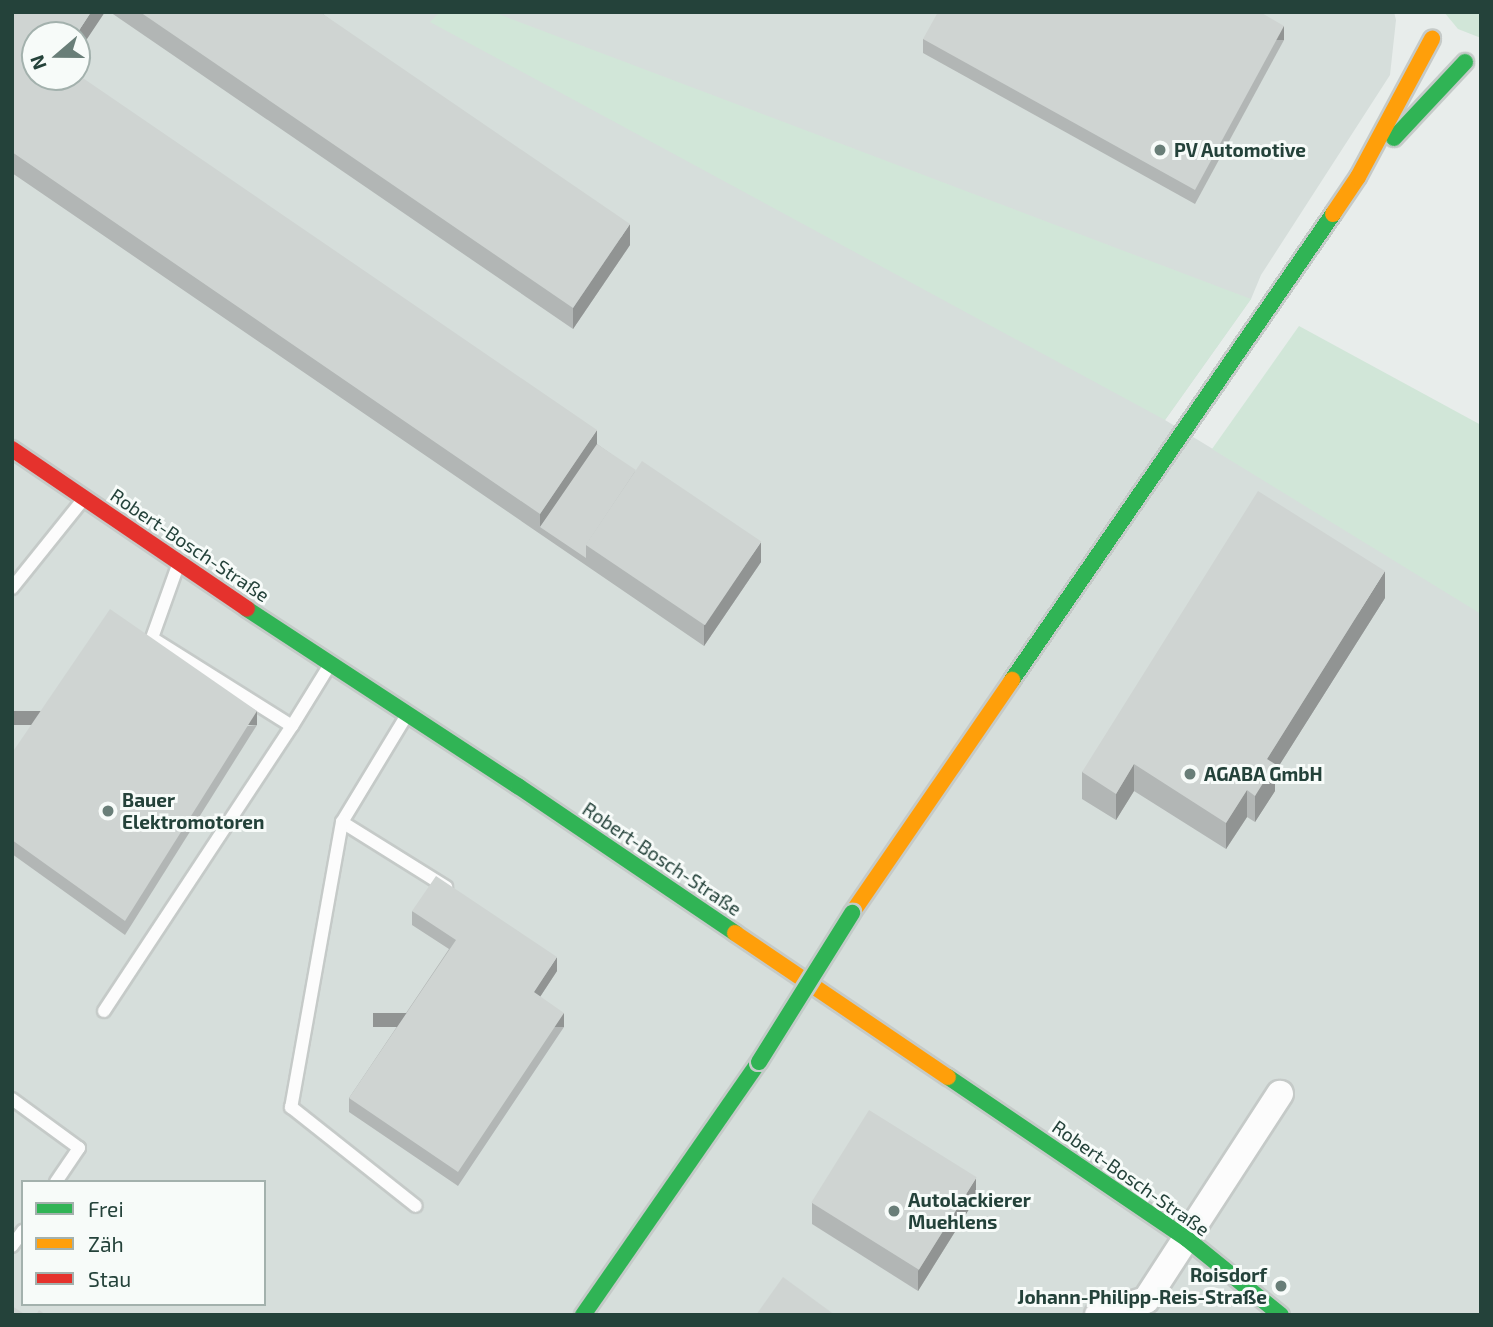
<!DOCTYPE html>
<html>
<head>
<meta charset="utf-8">
<style>
  body { margin:0 }
  #map { position:relative; width:1493px; height:1327px; overflow:hidden; background:#e8edeb; font-family:"Exo 2",sans-serif }
  div>[style] { position:absolute }
  .built>* { inset:0; background:#d6dedb }
  .green>* { inset:0; background:#d1e6d8 }
  .roads { filter:drop-shadow(2px 0 #c5cac8) drop-shadow(-2px 0 #c5cac8) drop-shadow(0 2px #c5cac8) drop-shadow(0 -2px #c5cac8) }
  .lane>* { height:12px; margin:-6px; padding:0 6px; transform-origin:6px; border-radius:6px; background:#fcfcfc }
  .street>* { height:26px; margin:-13px; padding:0 13px; transform-origin:13px; border-radius:13px; background:#fcfcfc }
  .fast>* { height:16px; margin:-8px; padding:0 8px; transform-origin:8px; border-radius:8px; background:#30b455 }
  .slow>* { height:16px; margin:-8px; padding:0 8px; transform-origin:8px; border-radius:8px; background:#ff9f0a }
  .jam>* { height:16px; margin:-8px; padding:0 8px; transform-origin:8px; border-radius:8px; background:#e5322d }
  .bridges { filter:drop-shadow(2px 0 #c3cbc8) drop-shadow(-2px 0 #c3cbc8) drop-shadow(0 2px #c3cbc8) drop-shadow(0 -2px #c3cbc8) }
  .fast-bridge>* { height:16px; margin:-8px; padding:0 8px; transform-origin:8px; border-radius:8px; background:#30b455 }
  .wall>* { inset:0; background:#b2b6b5 }
  .shaded-wall>* { inset:0; background:#919493; transform-origin:0 0 }
  .building>* { inset:0; background:#cfd4d2; transform-origin:0 0 }
  .dots>* { width:19px; height:19px; translate:-50% -50%; box-sizing:border-box; border:4px solid #f7fbf9; border-radius:50% }
  span { translate:-50% -50%; white-space:nowrap; text-align:center; line-height:1.15; -webkit-text-stroke:6px #f7fbf9; paint-order:stroke }
  .poi-label { font-size:19px; color:#24423a; font-weight:700 }
  .left { translate:0 -50%; text-align:left }
  .right { translate:-100% -50%; text-align:right }
  .street-label { font-size:19px; color:#24423a }
  .frame { position:absolute; inset:0; border:14px solid #24423a; pointer-events:none }
  .legend { position:absolute; left:21px; top:1180px; width:245px; height:126px; box-sizing:border-box; background:#f7fbf9; border:2px solid #a3b1ad; margin:0; padding:9px 12px; list-style:none; font-size:21px; color:#24423a }
  .legend li { display:flex; align-items:center; gap:14px; height:35px }
  .legend b { width:35px; border:2px solid #a3b1ad }
  .north { position:absolute; left:21px; top:21px; width:70px; height:70px; box-sizing:border-box; background:#f7fbf9; border:2px solid #a3b1ad; border-radius:50%; rotate:250deg; font-size:19px; font-weight:700; line-height:28px; text-align:center; color:#24423a }
  .north::after { content:''; display:block; margin:auto; width:24px; height:32px; background:#697e78; clip-path:polygon(50% 0,100% 100%,50% 72%,0 100%) }
</style>
</head>
<body>
<div id="map">
  <div class="built">
    <i style="clip-path:polygon(evenodd,12px 12px,1394px 12px,1396px 20px,1390px 75px,1261px 275px,1251px 299px,1165px 420px,1481px 611px,1481px 1315px,12px 1315px,12px 12px,35px 35px,77px 35px,77px 77px,35px 77px,35px 35px,12px 12px,23px 1182px,264px 1182px,264px 1304px,23px 1304px,23px 1182px)"></i>
  </div>
  <div class="green">
    <i style="clip-path:polygon(440px 12px,493px 12px,1251px 299px,1165px 420px,430px 22px)"></i>
    <i style="clip-path:polygon(1444px 12px,1481px 12px,1481px 38px,1458px 29px)"></i>
    <i style="clip-path:polygon(1299px 326px,1481px 425px,1481px 614px,1212px 449px)"></i>
  </div>
  <div class="roads">
    <div class="lane">
      <i style="left:177px;top:568px;width:74px;rotate:109.7deg"></i>
      <i style="left:152px;top:638px;width:165px;rotate:32.2deg"></i>
      <i style="left:292px;top:726px;width:70px;rotate:-58.3deg"></i>
      <i style="left:12px;top:588px;width:112px;rotate:-51.2deg"></i>
      <i style="left:405px;top:718px;width:122px;rotate:121.2deg"></i>
      <i style="left:342px;top:822px;width:123px;rotate:32deg"></i>
      <i style="left:342px;top:822px;width:290px;rotate:100.1deg"></i>
      <i style="left:291px;top:1107px;width:159px;rotate:38.4deg"></i>
      <i style="left:104px;top:1011px;width:341px;rotate:-56.6deg"></i>
      <i style="left:12px;top:1099px;width:83px;rotate:36.2deg"></i>
      <i style="left:79px;top:1148px;width:41px;rotate:124.1deg"></i>
      <i style="left:12px;top:1246px;width:19px;rotate:-54deg"></i>
    </div>
    <div class="street">
      <i style="left:1098px;top:1315px;width:50px;rotate:-17.4deg"></i>
      <i style="left:1146px;top:1300px;width:246px;rotate:-57deg"></i>
    </div>
    <div class="fast">
      <i style="left:1394px;top:138px;width:104px;rotate:-46.9deg"></i>
      <i style="left:247px;top:609px;width:324px;rotate:33.2deg"></i>
      <i style="left:518px;top:786px;width:262px;rotate:34.1deg"></i>
      <i style="left:1012px;top:680px;width:566px;rotate:-55.44deg"></i>
      <i style="left:948px;top:1077px;width:289px;rotate:34.1deg"></i>
      <i style="left:1187px;top:1239px;width:121px;rotate:39deg"></i>
      <i style="left:583px;top:1315px;width:308px;rotate:-55.2deg"></i>
    </div>
    <div class="slow">
      <i style="left:1333px;top:214px;width:45px;rotate:-56deg"></i>
      <i style="left:1358px;top:177px;width:157px;rotate:-61.8deg"></i>
      <i style="left:852px;top:913px;width:283px;rotate:-55.5deg"></i>
      <i style="left:735px;top:933px;width:257px;rotate:34.1deg"></i>
    </div>
    <div class="jam">
      <i style="left:12px;top:449px;width:284px;rotate:34.2deg"></i>
    </div>
  </div>
  <div class="bridges">
    <div class="fast-bridge">
      <i style="left:759px;top:1062px;width:176px;rotate:-58deg"></i>
    </div>
  </div>
  <div class="wall">
    <i style="clip-path:polygon(12px 12px,35px 77px,597px 444px,761px 562px,704px 646px,12px 173px)"></i>
    <i style="clip-path:polygon(110px 12px,320px 12px,630px 245px,573px 329px)"></i>
    <i style="clip-path:polygon(923px 39px,1284px 40px,1195px 204px,923px 53px)"></i>
    <i style="clip-path:polygon(1385px 598px,1275px 772px,1275px 791px,1255px 822px,1247px 817px,1226px 849px,1134px 791px,1116px 820px,1082px 799px,1082px 772px)"></i>
    <i style="clip-path:polygon(257px 725px,125px 935px,12px 854px,12px 753px)"></i>
    <i style="clip-path:polygon(412px 911px,557px 971px,540px 997px,564px 1027px,458px 1186px,349px 1112px,349px 1098px,449px 949px,412px 925px)"></i>
    <i style="clip-path:polygon(976px 1198px,918px 1291px,812px 1224px,812px 1203px)"></i>
  </div>
  <div class="shaded-wall">
    <i style="clip-path:polygon(91px 12px,105px 12px,77px 54px,77px 35px,76px 35px)"></i>
    <i style="left:1284px;top:26px;width:14px;height:187px;rotate:90deg"></i>
    <i style="clip-path:polygon(630px 224px,630px 245px,573px 329px,573px 308px)"></i>
    <i style="clip-path:polygon(597px 430px,597px 451px,540px 527px,540px 534px,540px 514px)"></i>
    <i style="clip-path:polygon(761px 542px,761px 562px,704px 646px,704px 625px)"></i>
    <i style="clip-path:polygon(1385px 571px,1385px 598px,1275px 772px,1275px 791px,1255px 822px,1255px 796px,1267px 759px)"></i>
    <i style="left:257px;top:711px;width:14px;height:248px;rotate:90deg"></i>
    <i style="clip-path:polygon(1134px 764px,1134px 791px,1116px 820px,1116px 794px)"></i>
    <i style="clip-path:polygon(1247px 790px,1247px 817px,1226px 849px,1226px 823px)"></i>
    <i style="clip-path:polygon(557px 957px,557px 971px,534px 1006px,534px 992px)"></i>
    <i style="left:564px;top:1013px;width:14px;height:191px;rotate:90deg"></i>
    <i style="clip-path:polygon(976px 1178px,976px 1198px,918px 1291px,918px 1271px)"></i>
  </div>
  <div class="building">
    <i style="clip-path:polygon(12px 12px,91px 12px,76px 35px,35px 35px,35px 77px,77px 77px,77px 74px,597px 430px,540px 514px,12px 152px)"></i>
    <i style="clip-path:polygon(140px 12px,320px 12px,630px 224px,573px 308px)"></i>
    <i style="clip-path:polygon(938px 12px,1260px 12px,1284px 26px,1195px 190px,923px 39px)"></i>
    <i style="clip-path:polygon(597px 444px,636px 470px,586px 545px,586px 558px,540px 527px)"></i>
    <i style="left:642px;top:461px;width:144px;height:101px;rotate:34deg"></i>
    <i style="clip-path:polygon(1258px 491px,1385px 571px,1267px 759px,1275px 764px,1255px 796px,1247px 790px,1226px 823px,1134px 764px,1116px 794px,1082px 772px)"></i>
    <i style="clip-path:polygon(110px 609px,257px 711px,125px 921px,12px 840px,12px 753px)"></i>
    <i style="clip-path:polygon(436px 876px,557px 957px,534px 992px,564px 1013px,458px 1172px,349px 1098px,456px 940px,412px 911px)"></i>
    <i style="left:869px;top:1110px;width:127px;height:109px;rotate:32deg"></i>
    <i style="clip-path:polygon(783px 1277px,835px 1315px,756px 1315px)"></i>
    <i style="clip-path:polygon(12px 1306px,26px 1315px,12px 1315px)"></i>
    <i style="clip-path:polygon(39px 1310px,46px 1315px,36px 1315px)"></i>
  </div>
  <div class="dots">
    <i style="left:1160px;top:150px;background:#697e78"></i>
    <i style="left:1190px;top:774px;background:#697e78"></i>
    <i style="left:108px;top:811px;background:#697e78"></i>
    <i style="left:894px;top:1211px;background:#697e78"></i>
    <i style="left:1281px;top:1286px;background:#697e78"></i>
  </div>
  <div class="poi-label">
    <span class="left" style="left:1174px;top:150px">PV Automotive</span>
    <span class="left" style="left:1204px;top:774px">AGABA GmbH</span>
    <span class="left" style="left:122px;top:811px">Bauer<br>Elektromotoren</span>
    <span class="left" style="left:908px;top:1211px">Autolackierer<br>Muehlens</span>
    <span class="right" style="left:1267px;top:1286px">Roisdorf<br>Johann-Philipp-Reis-Straße</span>
  </div>
  <div class="street-label">
    <span style="left:190px;top:545px;rotate:34deg">Robert-Bosch-Straße</span>
    <span style="left:662px;top:859px;rotate:34deg">Robert-Bosch-Straße</span>
    <span style="left:1131px;top:1178px;rotate:35deg">Robert-Bosch-Straße</span>
  </div>
  <div class="frame"></div>
  <ul class="legend">
  <li><b style="height:9px;background:#30b455"></b>Frei</li>
  <li><b style="height:9px;background:#ff9f0a"></b>Zäh</li>
  <li><b style="height:9px;background:#e5322d"></b>Stau</li>
  </ul>
  <div class="north">N</div>
</div>
</body>
</html>
